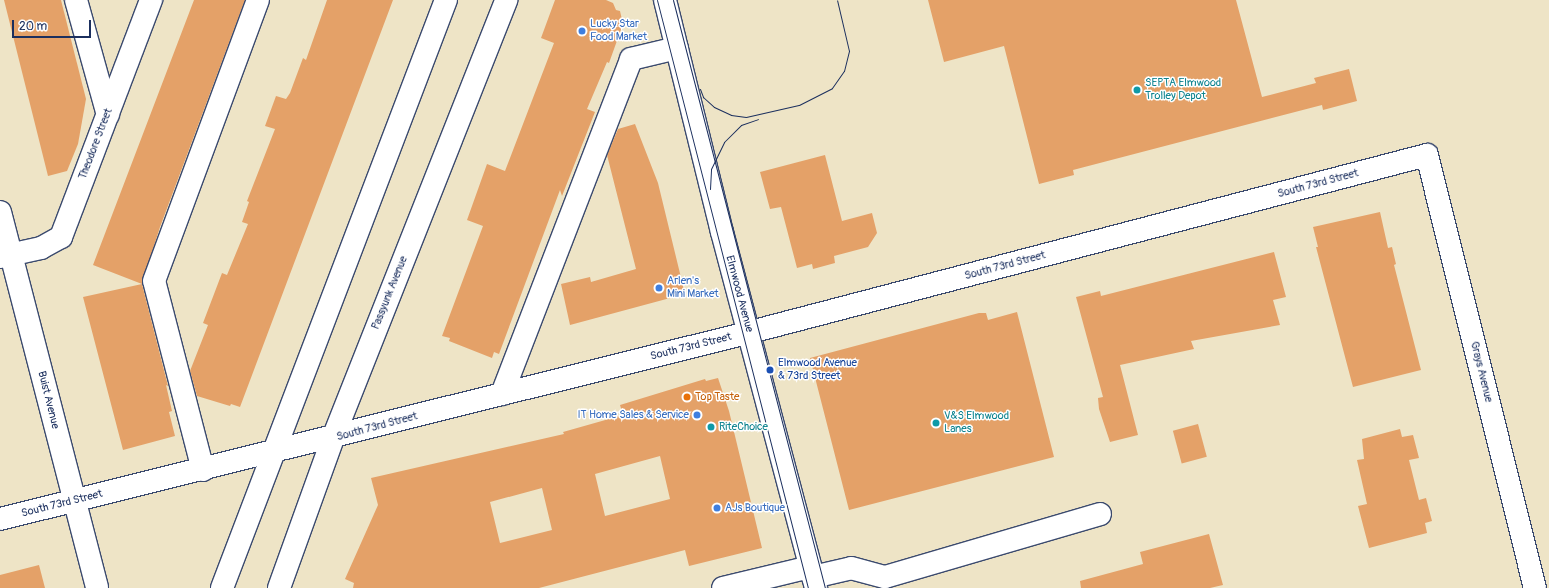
<!DOCTYPE html>
<html>
<head>
<meta charset="utf-8">
<style>
  body { margin:0 }
  #map { position:relative; width:1549px; height:588px; overflow:hidden; background:#eee4c6; font-family:Pangolin,sans-serif }
  div>[style] { position:absolute }
  .building>* { inset:0; background:#e4a168; transform-origin:0 0 }
  .roads { filter:drop-shadow(1px 0 #3b4a6e) drop-shadow(-1px 0 #3b4a6e) drop-shadow(0 1px #3b4a6e) drop-shadow(0 -1px #3b4a6e) }
  .minor>* { height:22px; margin:-11px; padding:0 11px; transform-origin:11px; border-radius:11px; background:#fff }
  .tram>* { height:1px; margin:-0.5px; padding:0 0.5px; transform-origin:0.5px; border-radius:0.5px; background:#1b2f5e }
  .dots>* { width:11px; height:11px; translate:-50% -50%; box-sizing:border-box; border:2px solid #fff; border-radius:50% }
  span { translate:-50% -50%; white-space:nowrap; text-align:center; line-height:1.15; -webkit-text-stroke:3px #fff; paint-order:stroke }
  .shop-label { font-size:11px; color:#366cbe }
  .left { translate:0 -50%; text-align:left }
  .right { translate:-100% -50%; text-align:right }
  .culture-label { font-size:11px; color:#0d838f }
  .street-label { font-size:11px; color:#1b2f5e }
  .transit-label { font-size:11px; color:#164399 }
  .food-label { font-size:11px; color:#c56008 }
  .scale { position:absolute; left:12px; top:20px; width:79px; height:18px; box-sizing:border-box; border:2px solid #1b2f5e; border-top:0; padding-left:5px; font-size:12px; line-height:14px; white-space:nowrap; color:#1b2f5e; -webkit-text-stroke:3px #fff; paint-order:stroke }
</style>
</head>
<body>
<div id="map">
  <div class="building">
    <i style="clip-path:polygon(4px 0,61px 0,86px 99px,78px 144px,67px 171px,48px 176px)"></i>
    <i style="clip-path:polygon(194px 0,245px 0,160px 227px,142px 284px,93px 265px)"></i>
    <i style="clip-path:polygon(327px 0,393px 0,240px 407px,231px 404px,230px 406px,197px 396px,190px 371px,208px 325px,203px 323px,222px 273px,227px 275px,248px 224px,242px 222px,249px 202px,247px 201px,275px 129px,265px 126px,276px 96px,286px 99px,290px 93px,303px 58px,306px 60px)"></i>
    <i style="clip-path:polygon(555px 0,606px 0,613px 3px,616px 10px,620px 11px,623px 24px,609px 63px,607px 62px,587px 109px,595px 112px,562px 196px,560px 190px,499px 354px,494px 352px,492px 358px,449px 341px,450px 338px,442px 336px,483px 226px,467px 220px,487px 164px,505px 171px,554px 43px,541px 38px)"></i>
    <i style="clip-path:polygon(928px 0,1236px 0,1262px 97px,1316px 83px,1314px 78px,1349px 69px,1357px 101px,1323px 110px,1322px 105px,1073px 170px,1074px 175px,1039px 184px,1004px 46px,944px 62px)"></i>
    <i style="clip-path:polygon(635px 124px,658px 183px,685px 294px,570px 325px,561px 284px,590px 277px,591px 282px,636px 269px,607px 155px,618px 129px)"></i>
    <i style="clip-path:polygon(825px 155px,842px 221px,872px 213px,877px 233px,868px 247px,834px 256px,835px 263px,813px 269px,812px 264px,797px 268px,781px 207px,770px 209px,760px 172px)"></i>
    <i style="clip-path:polygon(1380px 212px,1388px 248px,1392px 247px,1396px 264px,1394px 265px,1421px 370px,1353px 387px,1316px 247px,1318px 247px,1313px 227px)"></i>
    <i style="clip-path:polygon(1274px 252px,1286px 297px,1273px 300px,1280px 325px,1191px 341px,1194px 349px,1120px 365px,1138px 435px,1110px 442px,1099px 409px,1098px 398px,1103px 397px,1076px 297px,1100px 291px,1101px 296px)"></i>
    <i style="clip-path:polygon(142px 284px,168px 386px,166px 385px,172px 411px,169px 412px,175px 436px,123px 450px,83px 297px)"></i>
    <i style="clip-path:polygon(1017px 312px,1054px 457px,849px 510px,810px 358px,979px 313px,986px 313px,988px 320px)"></i>
    <i style="clip-path:polygon(evenodd,718px 378px,729px 411px,762px 548px,689px 566px,685px 550px,539px 588px,353px 588px,354px 583px,345px 579px,378px 505px,371px 478px,564px 434px,563px 432px,623px 415px,620px 405px,705px 379px,706px 381px,718px 378px,660px 456px,670px 499px,605px 516px,595px 474px,660px 456px,718px 378px,542px 488px,552px 530px,500px 543px,490px 502px,542px 488px)"></i>
    <i style="left:1198px;top:424px;width:34px;height:26px;rotate:75deg"></i>
    <i style="clip-path:polygon(1400px 429px,1402px 437px,1413px 435px,1419px 458px,1409px 460px,1419px 500px,1426px 498px,1432px 521px,1425px 523px,1427px 533px,1369px 548px,1358px 506px,1367px 504px,1357px 460px,1364px 459px,1362px 439px)"></i>
    <i style="clip-path:polygon(1209px 534px,1223px 585px,1210px 588px,1081px 588px,1080px 581px,1143px 564px,1140px 552px)"></i>
    <i style="clip-path:polygon(39px 565px,45px 588px,0 588px,0 575px)"></i>
  </div>
  <div class="roads">
    <div class="minor">
      <i style="left:76px;top:0;width:119px;rotate:74.5deg"></i>
      <i style="left:665px;top:0;width:239px;rotate:76.2deg"></i>
      <i style="left:722px;top:232px;width:368px;rotate:75.2deg"></i>
      <i style="left:0;top:212px;width:388px;rotate:75.5deg"></i>
      <i style="left:0;top:257px;width:42px;rotate:-12.4deg"></i>
      <i style="left:41px;top:248px;width:23px;rotate:-29deg"></i>
      <i style="left:61px;top:237px;width:254px;rotate:-69.2deg"></i>
      <i style="left:502px;top:394px;width:359px;rotate:-68.9deg"></i>
      <i style="left:631px;top:59px;width:47px;rotate:-13.4deg"></i>
      <i style="left:203px;top:470px;width:195px;rotate:-104.5deg"></i>
      <i style="left:154px;top:281px;width:300px;rotate:-69.7deg"></i>
      <i style="left:0;top:519px;width:766px;rotate:-13.98deg"></i>
      <i style="left:743px;top:334px;width:707px;rotate:-14.67deg"></i>
      <i style="left:1427px;top:155px;width:446px;rotate:76deg"></i>
      <i style="left:813px;top:577px;width:39px;rotate:-13deg"></i>
      <i style="left:851px;top:568px;width:35px;rotate:15deg"></i>
      <i style="left:885px;top:577px;width:224px;rotate:-16.3deg"></i>
      <i style="left:222px;top:588px;width:629px;rotate:-69.15deg"></i>
      <i style="left:279px;top:588px;width:159px;rotate:-70.2deg"></i>
      <i style="left:333px;top:438px;width:471px;rotate:-68.4deg"></i>
      <i style="left:723px;top:588px;width:89px;rotate:-13.6deg"></i>
    </div>
  </div>
  <div class="tram">
    <i style="left:657px;top:0;width:607px;rotate:75.6deg"></i>
    <i style="left:673px;top:0;width:607px;rotate:75.51deg"></i>
    <i style="left:700px;top:89px;width:9px;rotate:69deg"></i>
    <i style="left:703px;top:97px;width:15px;rotate:42deg"></i>
    <i style="left:714px;top:107px;width:19px;rotate:25deg"></i>
    <i style="left:731px;top:115px;width:15px;rotate:8deg"></i>
    <i style="left:746px;top:117px;width:54px;rotate:-12.8deg"></i>
    <i style="left:799px;top:105px;width:37px;rotate:-27deg"></i>
    <i style="left:832px;top:88px;width:21px;rotate:-55deg"></i>
    <i style="left:844px;top:71px;width:21px;rotate:-76deg"></i>
    <i style="left:849px;top:51px;width:52px;rotate:-103.2deg"></i>
    <i style="left:710px;top:189px;width:20px;rotate:-87deg"></i>
    <i style="left:711px;top:169px;width:30px;rotate:-64deg"></i>
    <i style="left:724px;top:142px;width:24px;rotate:-45deg"></i>
    <i style="left:741px;top:125px;width:18px;rotate:-19deg"></i>
  </div>
  <div class="dots">
    <i style="left:582px;top:31px;background:#3f7fe0"></i>
    <i style="left:1137px;top:90px;background:#0f9aa8"></i>
    <i style="left:659px;top:288px;background:#3f7fe0"></i>
    <i style="left:770px;top:370px;background:#1a4fb4"></i>
    <i style="left:687px;top:397px;background:#e8710a"></i>
    <i style="left:697px;top:415px;background:#3f7fe0"></i>
    <i style="left:936px;top:423px;background:#0f9aa8"></i>
    <i style="left:711px;top:427px;background:#0f9aa8"></i>
    <i style="left:717px;top:508px;background:#3f7fe0"></i>
  </div>
  <div class="shop-label">
    <span class="left" style="left:590px;top:31px">Lucky Star<br>Food Market</span>
    <span class="left" style="left:667px;top:288px">Arlen's<br>Mini Market</span>
    <span class="right" style="left:689px;top:415px">IT Home Sales &amp; Service</span>
    <span class="left" style="left:725px;top:508px">AJs Boutique</span>
  </div>
  <div class="culture-label">
    <span class="left" style="left:1145px;top:90px">SEPTA Elmwood<br>Trolley Depot</span>
    <span class="left" style="left:944px;top:423px">V&amp;S Elmwood<br>Lanes</span>
    <span class="left" style="left:719px;top:427px">RiteChoice</span>
  </div>
  <div class="street-label">
    <span style="left:96px;top:144px;rotate:-69deg">Theodore Street</span>
    <span style="left:1318px;top:184px;rotate:-15deg">South 73rd Street</span>
    <span style="left:1005px;top:266px;rotate:-15deg">South 73rd Street</span>
    <span style="left:390px;top:293px;rotate:-68deg">Passyunk Avenue</span>
    <span style="left:739px;top:294px;rotate:75deg">Elmwood Avenue</span>
    <span style="left:691px;top:347px;rotate:-14deg">South 73rd Street</span>
    <span style="left:1481px;top:372px;rotate:76deg">Grays Avenue</span>
    <span style="left:48px;top:400px;rotate:76deg">Buist Avenue</span>
    <span style="left:377px;top:427px;rotate:-15deg">South 73rd Street</span>
    <span style="left:62px;top:504px;rotate:-14deg">South 73rd Street</span>
  </div>
  <div class="transit-label">
    <span class="left" style="left:778px;top:370px">Elmwood Avenue<br>&amp; 73rd Street</span>
  </div>
  <div class="food-label">
    <span class="left" style="left:695px;top:397px">Top Taste</span>
  </div>
  <div class="scale">20 m</div>
</div>
</body>
</html>
